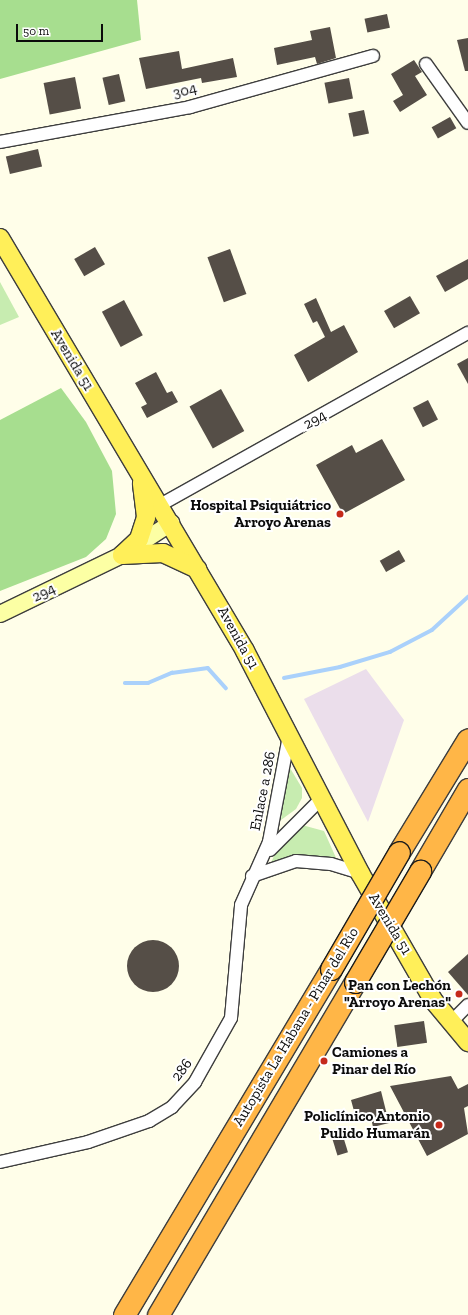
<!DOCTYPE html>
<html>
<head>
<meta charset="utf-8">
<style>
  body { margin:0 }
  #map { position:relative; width:468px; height:1315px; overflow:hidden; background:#fffee9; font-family:"Zilla Slab",serif }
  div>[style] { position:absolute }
  .industrial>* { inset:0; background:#ebdeeb }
  .green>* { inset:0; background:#c7ecb0 }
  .forest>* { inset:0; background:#a7de8f }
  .stream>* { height:3.5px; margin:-1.75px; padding:0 1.75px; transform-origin:1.75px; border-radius:1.75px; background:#aad1fb }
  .building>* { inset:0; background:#554e47; transform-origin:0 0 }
  .round { border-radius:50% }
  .roads { filter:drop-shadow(1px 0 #3e3e3e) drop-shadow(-1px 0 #3e3e3e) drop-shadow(0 1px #3e3e3e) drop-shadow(0 -1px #3e3e3e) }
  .minor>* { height:12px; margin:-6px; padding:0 6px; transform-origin:6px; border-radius:6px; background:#fff }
  .secondary>* { height:16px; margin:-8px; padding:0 8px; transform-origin:8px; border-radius:8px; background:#fcffa4 }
  .primary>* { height:18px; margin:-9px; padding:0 9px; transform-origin:9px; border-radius:9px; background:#ffef59 }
  .motorway>* { height:21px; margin:-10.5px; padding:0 10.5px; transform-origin:10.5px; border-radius:10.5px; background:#ffb647 }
  .bridges { filter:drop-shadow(1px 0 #1c1c1c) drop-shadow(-1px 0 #1c1c1c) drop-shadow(0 1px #1c1c1c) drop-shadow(0 -1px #1c1c1c) }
  .motorway-bridge>* { height:21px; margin:-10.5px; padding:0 10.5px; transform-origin:10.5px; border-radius:10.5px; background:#ffb647 }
  .dots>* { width:11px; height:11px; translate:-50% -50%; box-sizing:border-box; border:2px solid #fff; border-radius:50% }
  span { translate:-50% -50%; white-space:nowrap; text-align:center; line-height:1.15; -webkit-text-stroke:4px #fff; paint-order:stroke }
  .street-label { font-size:15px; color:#0b0b0b }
  .poi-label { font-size:15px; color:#0b0b0b; font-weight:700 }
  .right { translate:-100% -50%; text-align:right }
  .left { translate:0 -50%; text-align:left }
  .scale { position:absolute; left:16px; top:24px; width:87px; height:18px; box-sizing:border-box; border:2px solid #0b0b0b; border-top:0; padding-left:5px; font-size:12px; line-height:14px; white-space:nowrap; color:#0b0b0b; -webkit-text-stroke:3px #fff; paint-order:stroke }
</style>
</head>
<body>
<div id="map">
  <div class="industrial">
    <i style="clip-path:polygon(366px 669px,404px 720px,368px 822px,304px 699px)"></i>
  </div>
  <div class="green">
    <i style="clip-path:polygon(0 282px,19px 317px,0 325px)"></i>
    <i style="clip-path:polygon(290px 768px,302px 788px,302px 798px,296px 809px,281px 820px,286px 769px)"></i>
    <i style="clip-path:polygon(302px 825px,324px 831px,337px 860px,307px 855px,271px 863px,276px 851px)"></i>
  </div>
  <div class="forest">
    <i style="clip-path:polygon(0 0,137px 0,141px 40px,0 79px)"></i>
    <i style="clip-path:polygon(61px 388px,86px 422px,112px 471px,116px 514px,106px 539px,86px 557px,0 591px,0 420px)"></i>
  </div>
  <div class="stream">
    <i style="left:284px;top:678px;width:57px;rotate:-11.1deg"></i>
    <i style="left:340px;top:667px;width:52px;rotate:-16.7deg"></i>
    <i style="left:390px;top:652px;width:47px;rotate:-27.6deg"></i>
    <i style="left:432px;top:630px;width:49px;rotate:-42.5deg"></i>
    <i style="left:125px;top:683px;width:23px"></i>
    <i style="left:148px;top:683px;width:26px;rotate:-23deg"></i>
    <i style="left:172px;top:673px;width:36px;rotate:-8deg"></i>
    <i style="left:208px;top:668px;width:27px;rotate:48deg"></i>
  </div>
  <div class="building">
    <i style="left:387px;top:14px;width:14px;height:23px;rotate:78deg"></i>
    <i style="clip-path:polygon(330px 27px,336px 58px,317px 64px,315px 57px,277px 65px,274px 48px,312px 40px,310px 31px)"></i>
    <i style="clip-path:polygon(468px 38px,468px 71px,465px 71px,457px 40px)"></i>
    <i style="clip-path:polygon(179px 51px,182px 69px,233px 58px,237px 77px,202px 83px,201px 78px,146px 89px,139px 58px)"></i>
    <i style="clip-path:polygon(414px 60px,422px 72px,415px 76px,427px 95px,400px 112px,393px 101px,403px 95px,391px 74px)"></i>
    <i style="left:119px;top:74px;width:28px;height:17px;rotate:77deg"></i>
    <i style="left:75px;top:77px;width:32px;height:32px;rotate:79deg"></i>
    <i style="left:349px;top:78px;width:21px;height:25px;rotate:79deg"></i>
    <i style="left:364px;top:110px;width:24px;height:16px;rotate:78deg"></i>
    <i style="left:450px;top:117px;width:13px;height:21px;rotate:61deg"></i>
    <i style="left:38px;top:149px;width:18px;height:33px;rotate:77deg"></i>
    <i style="left:95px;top:247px;width:20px;height:24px;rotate:60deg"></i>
    <i style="left:230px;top:249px;width:48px;height:24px;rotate:70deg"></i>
    <i style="clip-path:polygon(468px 259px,468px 279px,445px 292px,436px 276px)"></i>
    <i style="left:410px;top:296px;width:20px;height:30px;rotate:60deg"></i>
    <i style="clip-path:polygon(316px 298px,331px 332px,344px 325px,358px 352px,308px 382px,294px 355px,325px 337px,317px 321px,313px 323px,304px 304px)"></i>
    <i style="left:124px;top:300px;width:40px;height:25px;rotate:62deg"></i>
    <i style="clip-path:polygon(468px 358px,468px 384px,457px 364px)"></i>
    <i style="clip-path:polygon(156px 372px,167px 393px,172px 391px,178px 402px,147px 418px,141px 407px,147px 404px,135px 383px)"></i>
    <i style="left:221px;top:389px;width:48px;height:36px;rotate:61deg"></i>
    <i style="left:428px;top:400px;width:22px;height:17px;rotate:63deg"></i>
    <i style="clip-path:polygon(382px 439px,405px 480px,343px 514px,316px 465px,352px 445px,356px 453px)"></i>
    <i style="left:399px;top:550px;width:13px;height:22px;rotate:61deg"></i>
    <i class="round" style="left:127px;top:940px;width:52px;height:52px"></i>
    <i style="clip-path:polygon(468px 954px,468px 995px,448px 972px)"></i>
    <i style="left:424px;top:1021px;width:22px;height:30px;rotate:82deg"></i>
    <i style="clip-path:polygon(451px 1076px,458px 1089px,468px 1084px,468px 1106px,464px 1108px,468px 1134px,427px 1156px,390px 1086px)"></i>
    <i style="clip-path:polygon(381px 1091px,389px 1123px,373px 1127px,371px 1118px,357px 1122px,351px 1100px)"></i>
    <i style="left:343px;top:1136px;width:17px;height:11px;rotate:73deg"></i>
  </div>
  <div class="roads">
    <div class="minor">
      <i style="left:426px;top:64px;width:72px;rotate:54.6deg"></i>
      <i style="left:0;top:142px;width:193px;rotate:-10.4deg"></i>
      <i style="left:190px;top:107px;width:190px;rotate:-15.6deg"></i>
      <i style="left:160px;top:505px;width:353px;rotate:-29.2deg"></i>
      <i style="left:270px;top:850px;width:72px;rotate:-45deg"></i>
      <i style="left:252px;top:876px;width:46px;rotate:-18.8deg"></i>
      <i style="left:296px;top:861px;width:35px;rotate:5deg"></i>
      <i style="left:331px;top:864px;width:30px;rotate:17deg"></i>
      <i style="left:451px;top:1022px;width:24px;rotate:-45deg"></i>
      <i style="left:0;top:1162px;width:90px;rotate:-12.8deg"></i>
      <i style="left:88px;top:1142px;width:65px;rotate:-19deg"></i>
      <i style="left:149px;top:1121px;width:27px;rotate:-31deg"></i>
      <i style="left:172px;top:1107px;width:34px;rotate:-47deg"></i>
      <i style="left:195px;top:1082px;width:73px;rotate:-60.6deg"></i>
      <i style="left:231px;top:1018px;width:113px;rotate:-84.9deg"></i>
      <i style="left:241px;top:905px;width:69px;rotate:-66deg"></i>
      <i style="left:269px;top:842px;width:108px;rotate:-79.3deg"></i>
    </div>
    <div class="secondary">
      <i style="left:0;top:614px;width:136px;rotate:-25.8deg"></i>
      <i style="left:122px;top:555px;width:59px;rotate:-33.1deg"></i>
    </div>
    <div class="primary">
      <i style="left:0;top:238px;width:480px;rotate:59.3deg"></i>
      <i style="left:245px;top:651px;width:250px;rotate:62.6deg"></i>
      <i style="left:360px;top:873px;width:146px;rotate:60.1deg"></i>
      <i style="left:433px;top:1000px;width:55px;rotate:50.2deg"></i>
      <i style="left:122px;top:555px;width:23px;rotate:-43deg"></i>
      <i style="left:139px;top:539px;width:23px;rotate:-72deg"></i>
      <i style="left:146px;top:517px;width:34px;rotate:-97deg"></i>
      <i style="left:122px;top:555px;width:41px;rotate:-2.8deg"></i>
      <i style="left:163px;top:553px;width:38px;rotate:25deg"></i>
    </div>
    <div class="motorway">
      <i style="left:399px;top:852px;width:132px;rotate:-58.6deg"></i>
      <i style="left:420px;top:871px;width:95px;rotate:-59.7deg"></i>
      <i style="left:124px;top:1315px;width:403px;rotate:-59.1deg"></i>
      <i style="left:158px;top:1315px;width:387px;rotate:-59.4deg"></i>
    </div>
  </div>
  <div class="bridges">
    <div class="motorway-bridge">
      <i style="left:331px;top:969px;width:135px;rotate:-59.8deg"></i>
      <i style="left:355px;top:982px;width:129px;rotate:-59.6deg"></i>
    </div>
  </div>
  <div class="dots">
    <i style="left:340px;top:514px;background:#c52a1a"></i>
    <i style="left:459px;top:994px;background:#c52a1a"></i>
    <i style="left:324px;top:1061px;background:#c52a1a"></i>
    <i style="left:439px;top:1125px;background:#c52a1a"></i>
  </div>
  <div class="street-label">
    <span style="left:185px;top:91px;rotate:-13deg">304</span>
    <span style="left:72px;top:360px;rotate:59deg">Avenida 51</span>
    <span style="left:315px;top:420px;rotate:-29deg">294</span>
    <span style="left:44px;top:593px;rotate:-25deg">294</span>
    <span style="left:238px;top:638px;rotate:61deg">Avenida 51</span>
    <span style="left:263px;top:791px;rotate:-79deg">Enlace a 286</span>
    <span style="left:390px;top:924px;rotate:59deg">Avenida 51</span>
    <span style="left:296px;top:1027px;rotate:-59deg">Autopista La Habana - Pinar del Río</span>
    <span style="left:182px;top:1070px;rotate:-53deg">286</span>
  </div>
  <div class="poi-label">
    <span class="right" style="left:331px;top:514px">Hospital Psiquiátrico<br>Arroyo Arenas</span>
    <span class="right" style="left:451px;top:994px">Pan con Lechón<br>"Arroyo Arenas"</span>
    <span class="left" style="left:332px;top:1061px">Camiones a<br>Pinar del Río</span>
    <span class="right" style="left:430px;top:1125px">Policlínico Antonio<br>Pulido Humarán</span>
  </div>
  <div class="scale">50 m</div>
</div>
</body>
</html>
